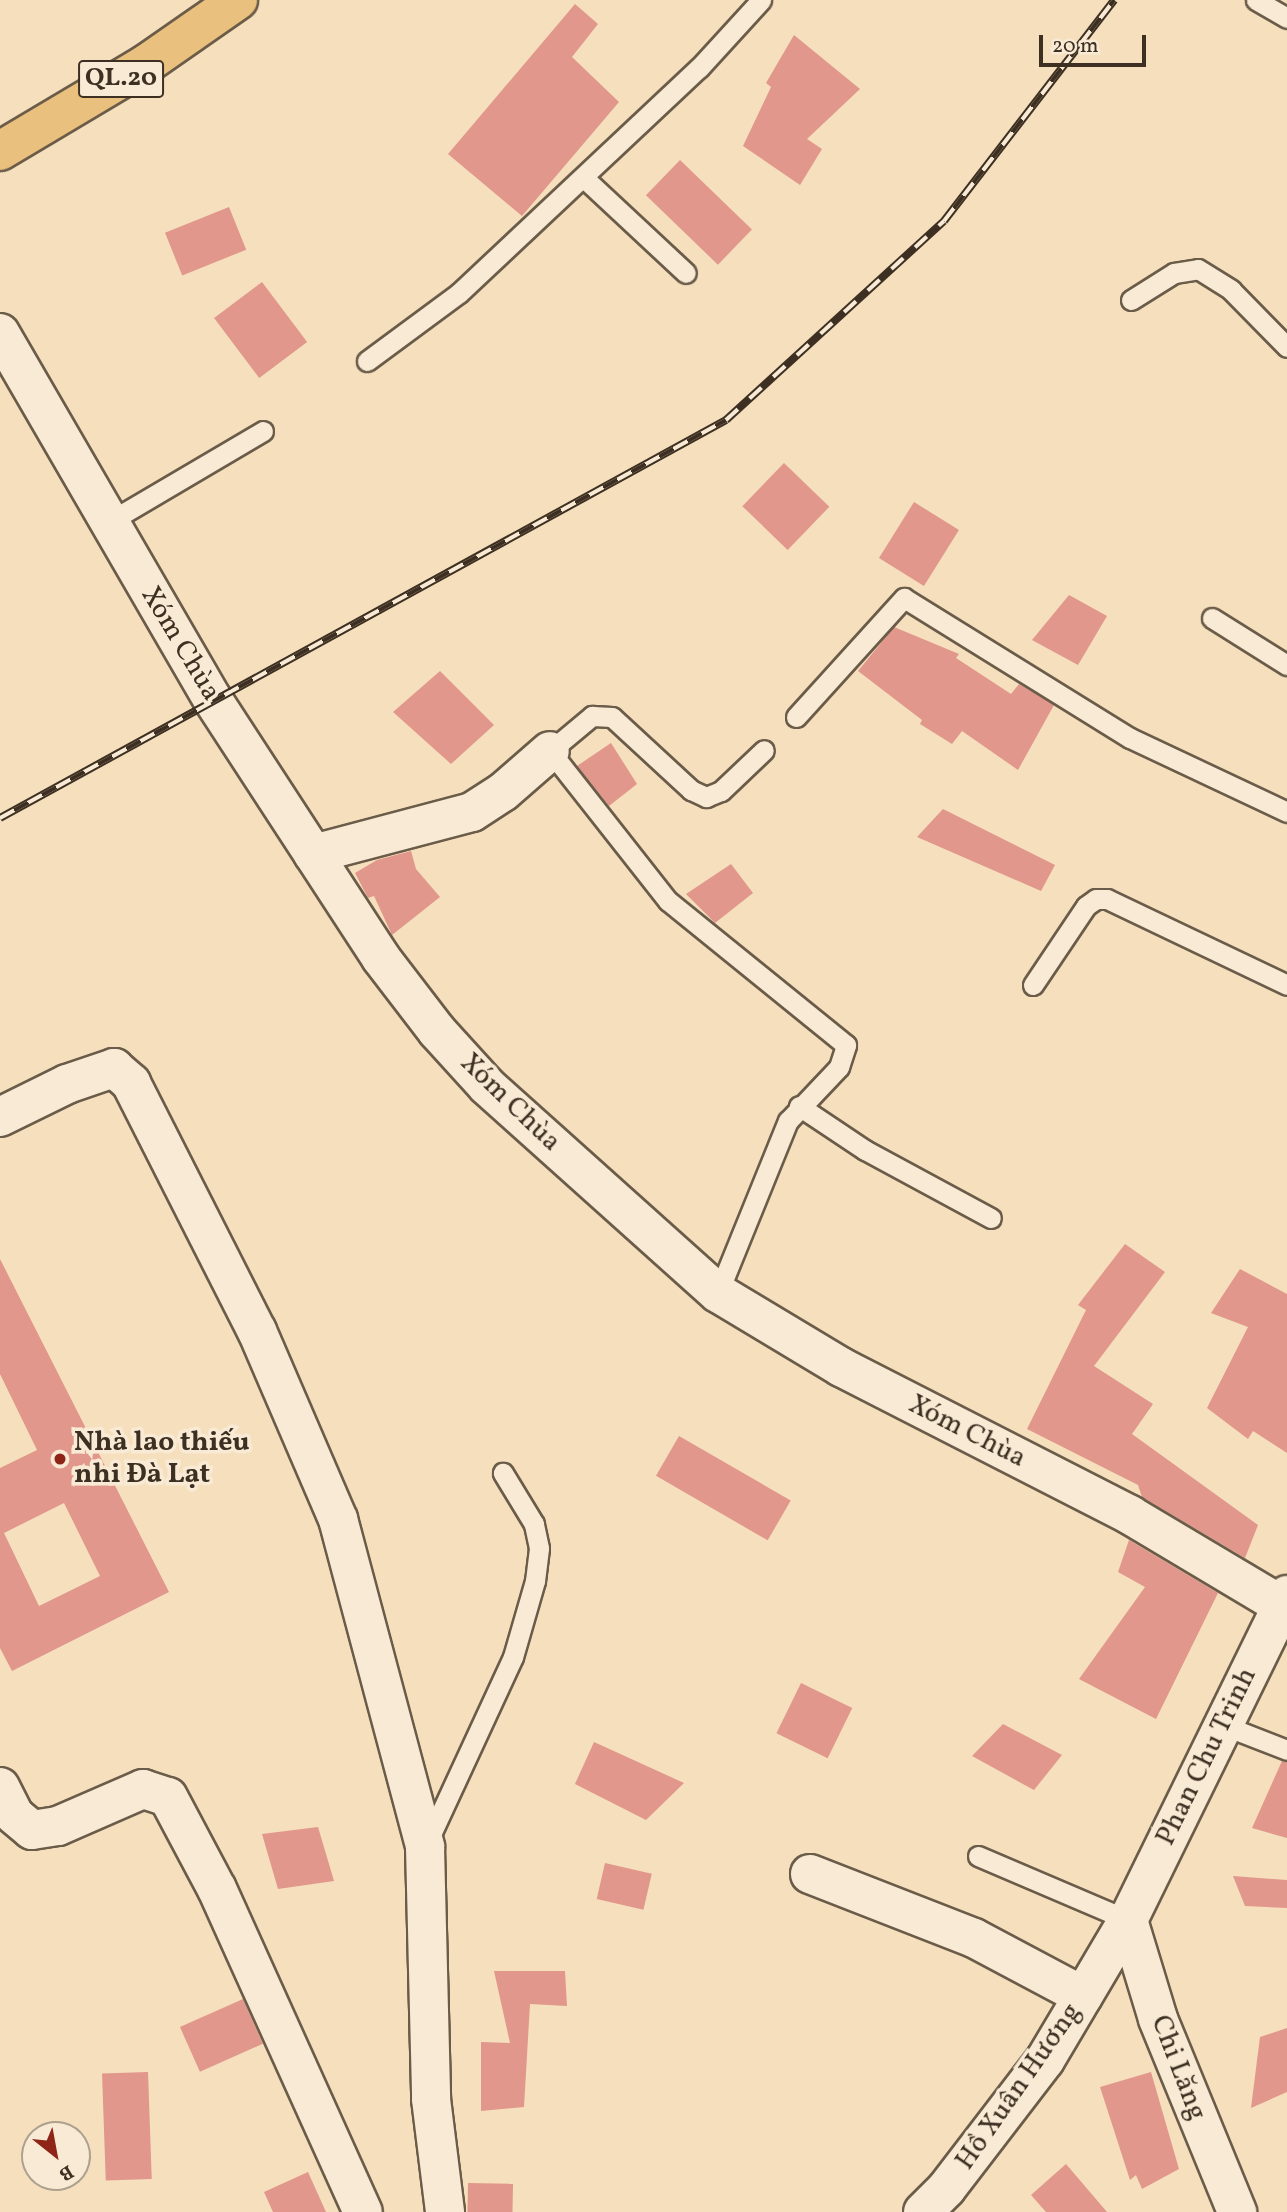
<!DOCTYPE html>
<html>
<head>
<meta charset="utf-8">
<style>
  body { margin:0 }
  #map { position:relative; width:1287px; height:2212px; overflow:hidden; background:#f5dfbd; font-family:Vollkorn,serif }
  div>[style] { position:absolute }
  .building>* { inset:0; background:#e1978b; transform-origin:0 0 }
  .roads { filter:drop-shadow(2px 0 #6b5c49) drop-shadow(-2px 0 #6b5c49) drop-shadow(0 2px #6b5c49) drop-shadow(0 -2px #6b5c49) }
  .service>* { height:19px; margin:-9.5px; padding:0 9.5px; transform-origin:9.5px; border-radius:9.5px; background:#f8ead4 }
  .minor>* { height:38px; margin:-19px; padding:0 19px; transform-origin:19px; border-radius:19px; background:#f8ead4 }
  .tertiary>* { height:38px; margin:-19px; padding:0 19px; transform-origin:19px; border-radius:19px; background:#f8ead4 }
  .secondary>* { height:38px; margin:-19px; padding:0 19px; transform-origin:19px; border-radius:19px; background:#f8ead4 }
  .trunk>* { height:38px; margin:-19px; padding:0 19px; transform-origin:19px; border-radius:19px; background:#eac07e }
  .rail>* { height:8px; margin-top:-4px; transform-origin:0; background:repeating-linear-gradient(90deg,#f8ead4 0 16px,#3d3022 0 32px); box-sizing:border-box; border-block:2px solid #3d3022 }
  .dots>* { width:19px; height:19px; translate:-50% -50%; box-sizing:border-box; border:4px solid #f8ead4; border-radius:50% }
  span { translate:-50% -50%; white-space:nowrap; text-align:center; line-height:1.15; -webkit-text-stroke:7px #f8ead4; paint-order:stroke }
  .shield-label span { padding:2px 5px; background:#f8ead4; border:2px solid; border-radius:5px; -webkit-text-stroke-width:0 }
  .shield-label { font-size:26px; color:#3d3022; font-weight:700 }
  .street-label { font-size:28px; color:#3d3022 }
  .poi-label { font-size:28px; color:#3d3022; font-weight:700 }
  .left { translate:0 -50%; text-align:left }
  .north { position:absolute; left:21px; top:2121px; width:70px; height:70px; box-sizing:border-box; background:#f8ead4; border:2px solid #ada08d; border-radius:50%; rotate:149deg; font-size:19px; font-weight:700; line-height:28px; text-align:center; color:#3d3022 }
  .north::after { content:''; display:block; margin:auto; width:24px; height:32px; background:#8f2418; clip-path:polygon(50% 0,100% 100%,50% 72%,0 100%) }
  .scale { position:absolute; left:1039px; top:35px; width:107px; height:32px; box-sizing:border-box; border:4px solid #3d3022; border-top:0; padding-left:9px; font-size:21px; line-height:24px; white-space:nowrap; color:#3d3022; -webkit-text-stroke:5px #f8ead4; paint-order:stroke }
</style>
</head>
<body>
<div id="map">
  <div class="building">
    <i style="clip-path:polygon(575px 4px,598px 24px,572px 57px,619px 102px,522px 216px,448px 154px)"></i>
    <i style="clip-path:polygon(794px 35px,860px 89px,807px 139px,822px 149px,800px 185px,743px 146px,771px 87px,766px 83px)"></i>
    <i style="left:680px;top:160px;width:100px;height:49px;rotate:44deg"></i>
    <i style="left:229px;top:207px;width:46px;height:69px;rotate:68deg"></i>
    <i style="left:262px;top:282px;width:75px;height:60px;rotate:53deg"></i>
    <i style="left:784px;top:463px;width:63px;height:60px;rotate:44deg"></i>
    <i style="left:914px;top:502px;width:53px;height:66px;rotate:32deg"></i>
    <i style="clip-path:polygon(1069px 595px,1107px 616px,1078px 665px,1032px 640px)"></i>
    <i style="clip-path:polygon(894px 627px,959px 654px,956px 658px,1011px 694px,1019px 684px,1054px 705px,1018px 770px,962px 731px,952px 744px,920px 724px,922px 720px,858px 671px)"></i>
    <i style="clip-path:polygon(440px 671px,494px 725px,451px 764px,393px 712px)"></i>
    <i style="clip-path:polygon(611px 743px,637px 784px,609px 806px,577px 766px)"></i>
    <i style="clip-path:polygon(943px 809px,1055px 865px,1041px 891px,917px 837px)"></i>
    <i style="clip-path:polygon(411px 851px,416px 869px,440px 897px,392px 935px,374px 896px,368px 898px,355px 873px,377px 860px)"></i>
    <i style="clip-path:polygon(731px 864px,753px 893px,715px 923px,686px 894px)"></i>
    <i style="clip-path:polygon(1125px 1244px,1165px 1272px,1094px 1366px,1153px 1404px,1132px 1434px,1258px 1525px,1245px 1558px,1142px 1497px,1138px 1485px,1027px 1429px,1086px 1310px,1078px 1305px)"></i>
    <i style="clip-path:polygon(evenodd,0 1259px,169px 1592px,12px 1671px,0 1648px,0 1468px,37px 1450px,0 1374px,0 1259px,64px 1503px,100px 1576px,39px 1606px,4px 1533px,64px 1503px)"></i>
    <i style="clip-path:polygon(1240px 1269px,1287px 1294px,1287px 1453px,1253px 1431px,1248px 1439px,1207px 1408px,1248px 1327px,1211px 1313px)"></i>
    <i style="left:679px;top:1436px;width:129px;height:46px;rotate:30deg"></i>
    <i style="clip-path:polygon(1129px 1540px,1218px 1593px,1156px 1719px,1079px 1679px,1145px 1587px,1118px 1572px)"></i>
    <i style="left:801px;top:1683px;width:57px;height:56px;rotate:26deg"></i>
    <i style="clip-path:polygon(1003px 1724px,1062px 1755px,1034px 1790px,972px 1756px)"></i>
    <i style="clip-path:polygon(594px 1742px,684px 1783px,646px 1820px,575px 1784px)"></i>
    <i style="clip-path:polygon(1282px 1761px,1287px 1762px,1287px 1838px,1252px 1828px)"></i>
    <i style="clip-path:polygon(318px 1827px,334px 1881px,278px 1889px,262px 1834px)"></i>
    <i style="left:605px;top:1863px;width:48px;height:37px;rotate:13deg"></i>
    <i style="clip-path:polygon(1233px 1876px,1287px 1880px,1287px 1908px,1245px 1906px)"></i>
    <i style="clip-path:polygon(494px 1971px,565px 1971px,567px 2006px,530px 2004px,524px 2107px,481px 2111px,481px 2042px,510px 2043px)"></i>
    <i style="left:243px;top:1999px;width:49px;height:69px;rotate:66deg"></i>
    <i style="clip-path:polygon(1287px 2028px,1287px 2092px,1251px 2108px,1260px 2037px)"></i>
    <i style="left:148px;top:2072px;width:107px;height:46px;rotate:88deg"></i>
    <i style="clip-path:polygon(1151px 2072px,1179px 2169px,1142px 2189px,1136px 2175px,1130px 2180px,1100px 2087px)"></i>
    <i style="clip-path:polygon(1066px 2164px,1107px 2212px,1046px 2212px,1031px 2195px)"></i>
    <i style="clip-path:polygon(308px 2172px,326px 2212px,273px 2212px,264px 2192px)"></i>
    <i style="left:468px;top:2183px;width:45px;height:29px;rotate:1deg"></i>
  </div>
  <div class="roads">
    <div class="service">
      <i style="left:1256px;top:0;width:36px;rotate:30deg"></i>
      <i style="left:584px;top:178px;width:139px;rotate:43deg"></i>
      <i style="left:1131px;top:300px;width:51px;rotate:-32.1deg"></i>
      <i style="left:1174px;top:273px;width:24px;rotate:-9deg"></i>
      <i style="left:1198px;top:269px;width:39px;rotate:32deg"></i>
      <i style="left:1231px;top:290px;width:80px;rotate:45.5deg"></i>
      <i style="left:367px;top:361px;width:114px;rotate:-36.5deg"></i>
      <i style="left:459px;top:293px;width:329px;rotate:-43.2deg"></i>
      <i style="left:699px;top:68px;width:92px;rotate:-47.6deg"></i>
      <i style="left:107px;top:523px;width:181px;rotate:-30.5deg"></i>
      <i style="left:1212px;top:618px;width:89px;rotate:32.1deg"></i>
      <i style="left:796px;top:717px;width:161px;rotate:-47.8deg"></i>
      <i style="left:904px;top:598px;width:266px;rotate:31.8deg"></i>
      <i style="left:1130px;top:738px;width:174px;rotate:25.2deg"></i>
      <i style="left:1033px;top:985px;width:95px;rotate:-56.1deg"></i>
      <i style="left:1086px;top:906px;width:12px;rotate:-35deg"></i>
      <i style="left:1096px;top:899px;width:11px"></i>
      <i style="left:1107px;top:899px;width:199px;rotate:25.5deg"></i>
      <i style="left:799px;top:1106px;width:79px;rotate:33.7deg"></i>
      <i style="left:865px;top:1150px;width:143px;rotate:28.4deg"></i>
      <i style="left:718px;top:1293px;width:186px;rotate:-67.9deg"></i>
      <i style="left:788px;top:1121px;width:74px;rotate:-46.6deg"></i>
      <i style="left:839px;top:1067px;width:23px;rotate:-72deg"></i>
      <i style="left:846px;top:1045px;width:229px;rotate:-141deg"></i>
      <i style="left:668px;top:901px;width:191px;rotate:-128.2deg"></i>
      <i style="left:550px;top:751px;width:55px;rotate:-39.8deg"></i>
      <i style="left:592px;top:716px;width:20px;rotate:3deg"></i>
      <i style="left:612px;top:717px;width:108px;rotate:42.7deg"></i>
      <i style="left:691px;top:790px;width:17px;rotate:25deg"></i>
      <i style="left:706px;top:797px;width:16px;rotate:-22deg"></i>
      <i style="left:721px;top:791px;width:59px;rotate:-43.6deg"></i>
      <i style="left:1223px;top:1725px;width:69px;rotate:21.3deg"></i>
      <i style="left:427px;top:1843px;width:205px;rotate:-65.2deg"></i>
      <i style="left:513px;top:1657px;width:79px;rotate:-73.9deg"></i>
      <i style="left:535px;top:1581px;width:33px;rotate:-83deg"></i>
      <i style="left:539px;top:1548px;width:25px;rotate:-102deg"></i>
      <i style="left:534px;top:1524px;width:60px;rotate:-121.3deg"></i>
      <i style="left:978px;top:1856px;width:163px;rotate:23.1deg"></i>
    </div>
    <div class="minor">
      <i style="left:0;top:333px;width:424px;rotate:59.9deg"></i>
      <i style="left:213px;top:700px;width:308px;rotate:56.9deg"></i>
      <i style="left:381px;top:958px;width:92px;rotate:52.5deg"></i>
      <i style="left:437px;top:1031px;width:74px;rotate:47.7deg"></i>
      <i style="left:487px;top:1086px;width:310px;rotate:41.9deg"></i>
      <i style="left:718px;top:1293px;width:144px;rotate:31deg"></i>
      <i style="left:841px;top:1367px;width:325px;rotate:27.1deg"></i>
      <i style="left:1130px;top:1515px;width:176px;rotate:30.8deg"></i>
      <i style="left:313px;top:854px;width:164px;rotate:-14.8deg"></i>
      <i style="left:472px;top:812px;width:37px;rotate:-33deg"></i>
      <i style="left:503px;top:792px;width:62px;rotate:-41.1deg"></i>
      <i style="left:0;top:1117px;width:75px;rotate:-26.2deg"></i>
      <i style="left:67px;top:1084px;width:50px;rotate:-18.8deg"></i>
      <i style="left:114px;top:1068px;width:23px;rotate:41deg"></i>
      <i style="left:131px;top:1083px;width:278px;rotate:63.1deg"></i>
      <i style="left:257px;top:1331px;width:205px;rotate:66.7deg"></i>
      <i style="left:338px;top:1519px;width:339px;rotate:75.1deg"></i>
      <i style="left:425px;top:1847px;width:252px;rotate:88.6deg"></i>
      <i style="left:431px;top:2099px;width:114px;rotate:82.9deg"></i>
      <i style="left:0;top:1787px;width:31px;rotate:63deg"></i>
      <i style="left:14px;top:1815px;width:23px;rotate:40deg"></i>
      <i style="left:32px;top:1830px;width:26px;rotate:-9deg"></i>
      <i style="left:58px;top:1826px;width:93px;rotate:-23.5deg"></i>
      <i style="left:143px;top:1789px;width:26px;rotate:18deg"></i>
      <i style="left:168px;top:1797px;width:104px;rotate:62deg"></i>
      <i style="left:217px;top:1889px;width:354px;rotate:65.7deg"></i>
      <i style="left:810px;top:1874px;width:176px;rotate:21.3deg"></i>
      <i style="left:974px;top:1938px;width:123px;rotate:28deg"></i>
    </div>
    <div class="tertiary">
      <i style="left:1128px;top:1920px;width:103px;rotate:73.1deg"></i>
      <i style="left:1158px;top:2019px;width:209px;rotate:67.7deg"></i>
    </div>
    <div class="secondary">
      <i style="left:923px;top:2212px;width:33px;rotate:-45deg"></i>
      <i style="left:946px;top:2189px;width:163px;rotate:-52.5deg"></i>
      <i style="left:1045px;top:2060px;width:74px;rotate:-59.3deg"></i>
      <i style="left:1083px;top:1996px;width:88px;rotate:-59.4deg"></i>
      <i style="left:1128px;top:1920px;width:362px;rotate:-63.9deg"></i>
    </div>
    <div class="trunk">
      <i style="left:0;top:151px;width:170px;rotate:-30.8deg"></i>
      <i style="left:146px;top:64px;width:112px;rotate:-34.8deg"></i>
    </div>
  </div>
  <div class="rail">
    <i style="left:0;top:818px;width:828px;rotate:-28.73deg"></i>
    <i style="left:726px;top:420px;width:295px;rotate:-42.4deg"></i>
    <i style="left:944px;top:221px;width:279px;rotate:-52.4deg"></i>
  </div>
  <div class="dots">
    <i style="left:60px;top:1459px;background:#8f2418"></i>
  </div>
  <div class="shield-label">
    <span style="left:121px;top:79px">QL.20</span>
  </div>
  <div class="street-label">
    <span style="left:180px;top:644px;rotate:59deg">Xóm Chùa</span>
    <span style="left:510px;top:1103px;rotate:44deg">Xóm Chùa</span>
    <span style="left:967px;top:1432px;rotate:27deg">Xóm Chùa</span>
    <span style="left:1207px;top:1757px;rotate:-64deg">Phan Chu Trinh</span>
    <span style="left:1178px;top:2068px;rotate:69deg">Chi Lăng</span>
    <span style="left:1019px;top:2087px;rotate:-55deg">Hồ Xuân Hương</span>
  </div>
  <div class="poi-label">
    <span class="left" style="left:74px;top:1459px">Nhà lao thiếu<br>nhi Đà Lạt</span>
  </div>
  <div class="north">B</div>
  <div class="scale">20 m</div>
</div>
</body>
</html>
